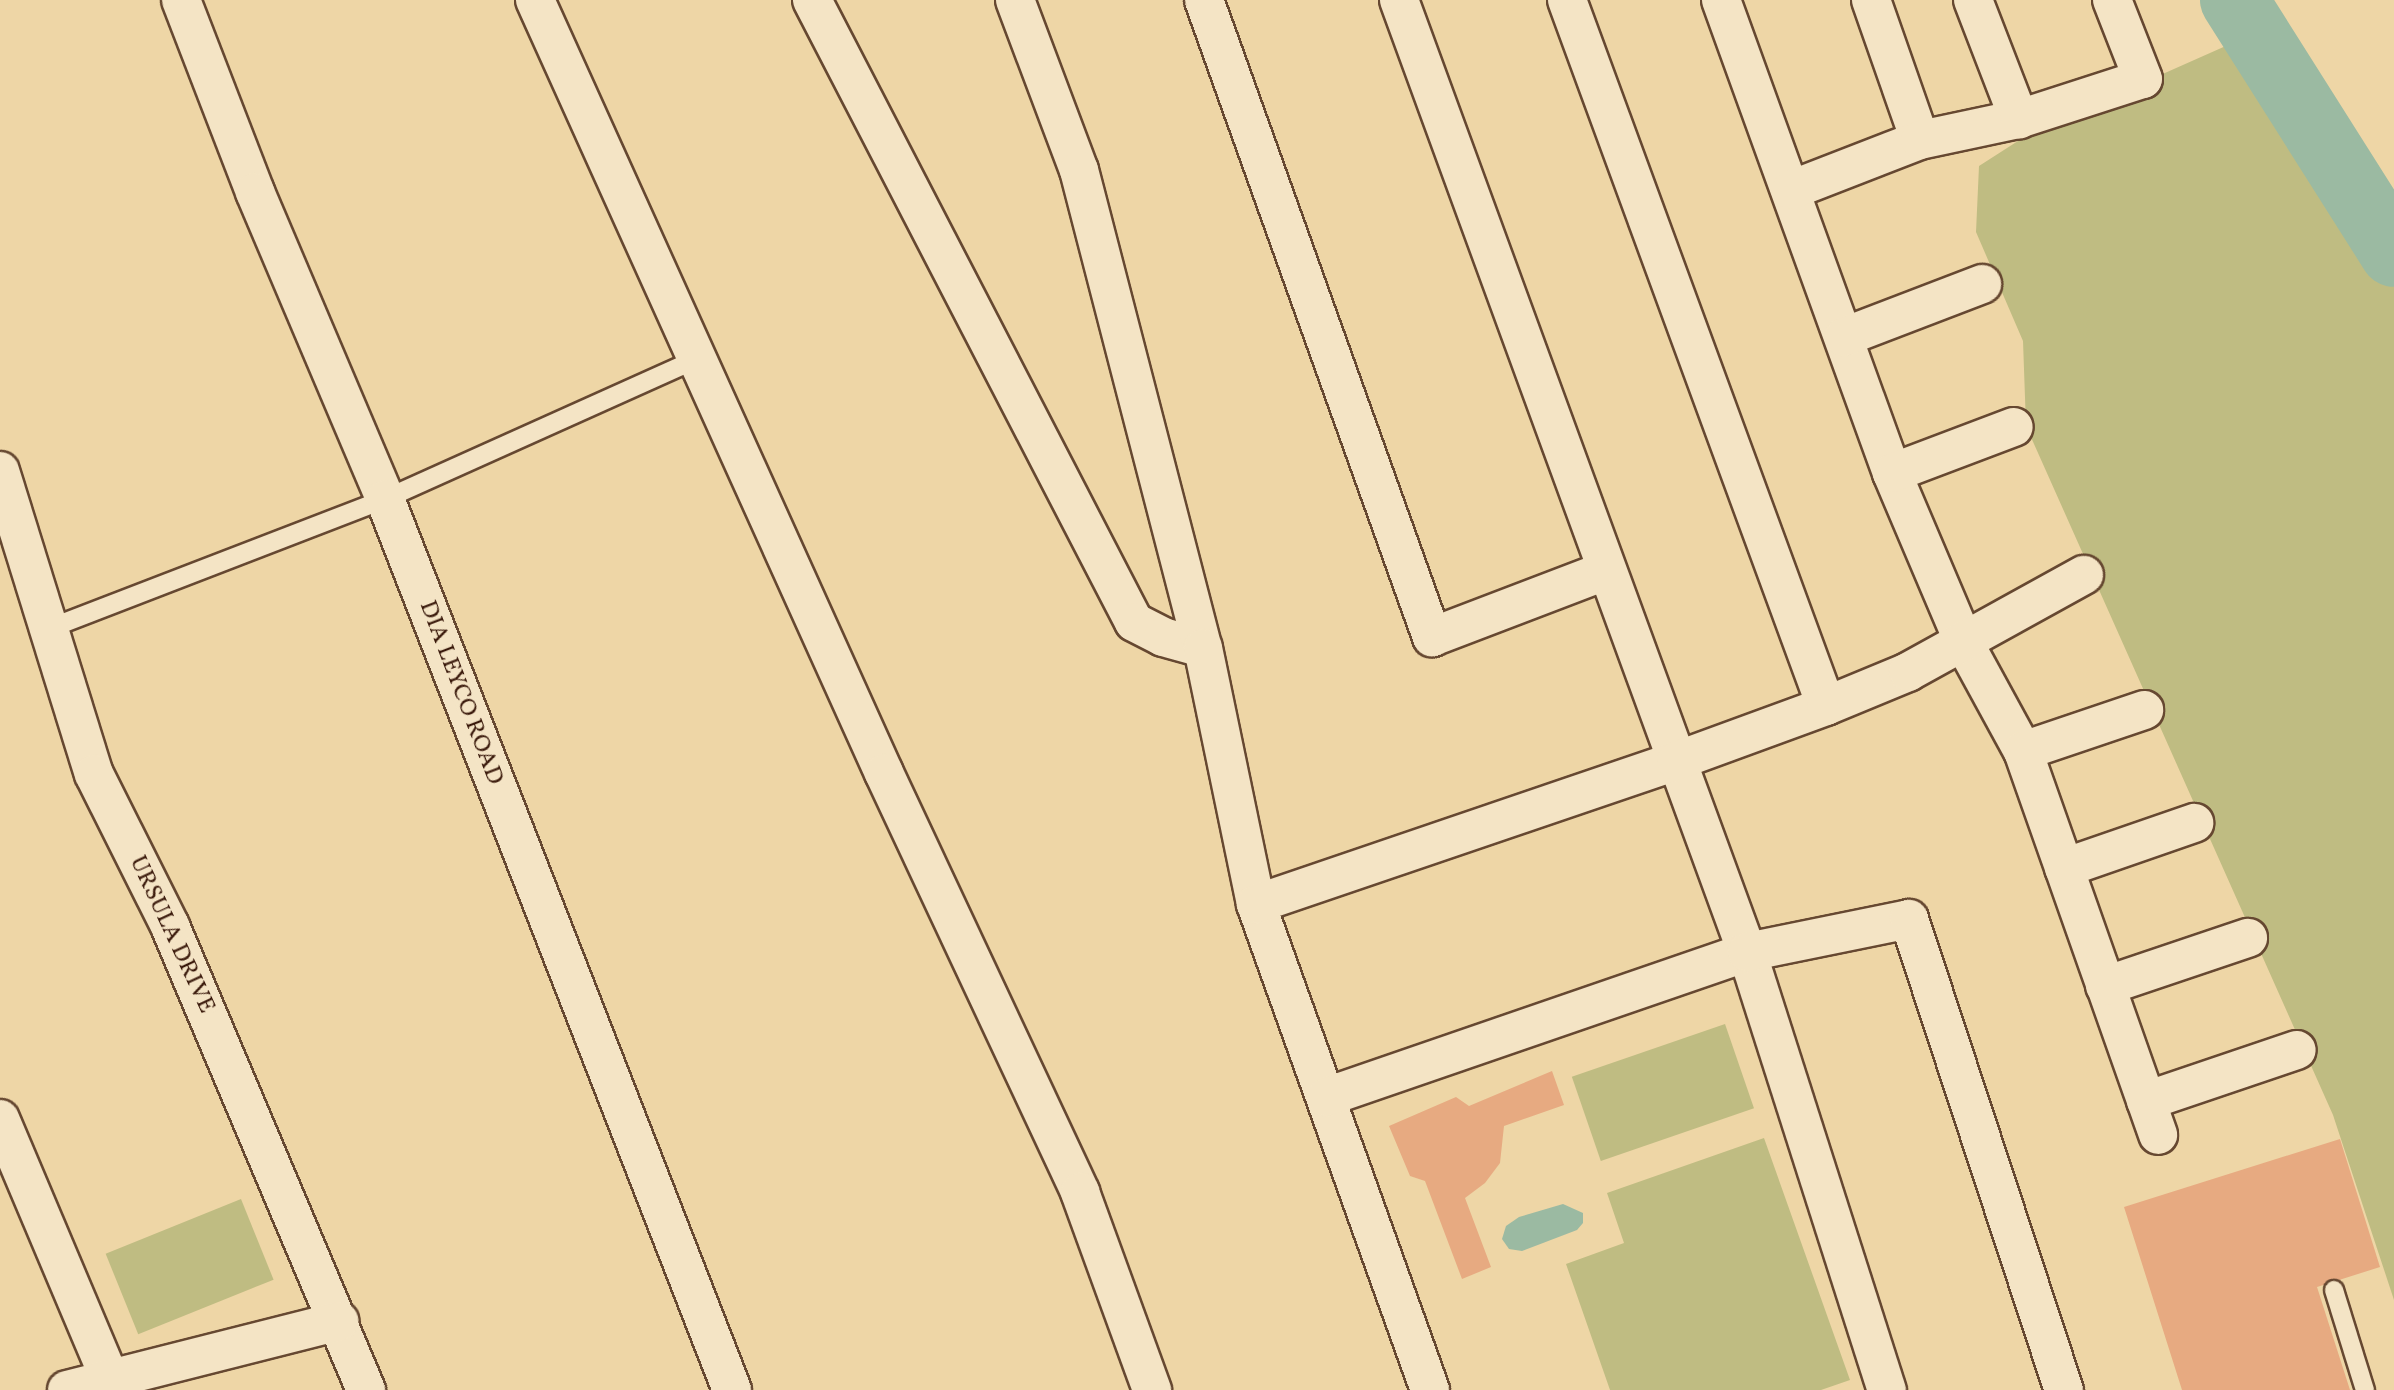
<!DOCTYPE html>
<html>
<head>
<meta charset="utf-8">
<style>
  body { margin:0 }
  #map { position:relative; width:2394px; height:1390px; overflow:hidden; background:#eed6a6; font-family:Vollkorn,serif }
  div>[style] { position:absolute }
  .green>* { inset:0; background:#bfbc82; transform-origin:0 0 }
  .water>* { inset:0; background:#9bbaa2 }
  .river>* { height:68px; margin:-34px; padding:0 34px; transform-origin:34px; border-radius:34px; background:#9bbaa2 }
  .building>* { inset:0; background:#e7aa81 }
  .roads { filter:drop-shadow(2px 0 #664831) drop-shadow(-2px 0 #664831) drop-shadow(0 2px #664831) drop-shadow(0 -2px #664831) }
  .lane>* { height:18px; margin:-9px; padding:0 9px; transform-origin:9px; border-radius:9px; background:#f4e4c5 }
  .street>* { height:38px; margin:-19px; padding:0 19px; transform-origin:19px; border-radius:19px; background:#f4e4c5 }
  span { translate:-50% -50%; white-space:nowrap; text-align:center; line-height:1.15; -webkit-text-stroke:8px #f4e4c5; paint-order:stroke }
  .street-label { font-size:24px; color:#39180a }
</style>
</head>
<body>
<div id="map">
  <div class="green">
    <i style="clip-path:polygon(2237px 41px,2394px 281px,2394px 1300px,2333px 1115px,2026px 426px,2023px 341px,1976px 232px,1979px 166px,2032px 132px)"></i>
    <i style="left:1725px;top:1024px;width:89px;height:162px;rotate:71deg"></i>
    <i style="clip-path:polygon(1764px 1138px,1850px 1380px,1821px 1390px,1610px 1390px,1566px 1264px,1624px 1243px,1607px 1193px)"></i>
    <i style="left:241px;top:1199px;width:87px;height:146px;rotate:68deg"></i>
  </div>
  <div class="water">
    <i style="clip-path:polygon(1563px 1204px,1583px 1213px,1583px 1223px,1577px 1230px,1522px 1251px,1509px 1249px,1502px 1239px,1506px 1226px,1519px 1217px)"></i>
  </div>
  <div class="river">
    <i style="left:2234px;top:0;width:299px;rotate:57.7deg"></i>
  </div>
  <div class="building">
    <i style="clip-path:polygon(1552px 1071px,1564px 1105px,1504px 1126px,1500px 1163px,1485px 1183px,1465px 1198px,1491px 1267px,1462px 1279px,1425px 1181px,1410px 1176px,1389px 1126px,1456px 1097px,1469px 1106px)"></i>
    <i style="clip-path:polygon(2340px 1139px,2380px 1267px,2317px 1287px,2350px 1390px,2182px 1390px,2124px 1207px)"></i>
  </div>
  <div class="roads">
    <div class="lane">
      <i style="left:48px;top:629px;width:361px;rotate:-21.1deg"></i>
      <i style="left:385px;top:499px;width:340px;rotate:-24.2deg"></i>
      <i style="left:2334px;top:1290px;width:105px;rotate:72.8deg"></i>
    </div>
    <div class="street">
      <i style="left:181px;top:0;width:206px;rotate:68.9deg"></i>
      <i style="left:255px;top:192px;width:333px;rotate:67deg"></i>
      <i style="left:385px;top:499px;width:956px;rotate:68.72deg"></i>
      <i style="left:535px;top:0;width:848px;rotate:65.7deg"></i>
      <i style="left:884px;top:773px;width:463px;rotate:64.9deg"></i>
      <i style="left:1080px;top:1192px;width:211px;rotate:70deg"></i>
      <i style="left:812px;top:0;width:700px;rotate:62.63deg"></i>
      <i style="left:1134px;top:622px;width:33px;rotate:27deg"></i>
      <i style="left:1163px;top:637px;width:41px;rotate:15.4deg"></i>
      <i style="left:1015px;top:0;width:182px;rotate:69.4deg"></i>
      <i style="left:1079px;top:170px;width:494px;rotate:75.5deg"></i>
      <i style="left:1203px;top:648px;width:261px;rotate:78.3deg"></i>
      <i style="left:1256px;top:904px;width:516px;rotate:70.3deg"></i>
      <i style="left:1204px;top:0;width:677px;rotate:70.31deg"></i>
      <i style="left:1432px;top:637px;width:185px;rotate:-20.9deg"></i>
      <i style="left:1399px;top:0;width:1014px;rotate:69.92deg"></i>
      <i style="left:1747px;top:952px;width:460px;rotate:72.3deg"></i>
      <i style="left:1567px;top:0;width:752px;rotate:69.85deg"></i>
      <i style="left:1721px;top:0;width:503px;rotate:70.12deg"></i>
      <i style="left:1892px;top:473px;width:185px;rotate:67deg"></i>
      <i style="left:1964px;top:643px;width:123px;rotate:61.4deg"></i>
      <i style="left:2023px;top:751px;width:407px;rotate:70.6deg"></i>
      <i style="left:1871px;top:0;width:148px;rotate:70.7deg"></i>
      <i style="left:1973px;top:0;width:128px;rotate:68.9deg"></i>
      <i style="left:1791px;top:190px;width:138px;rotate:-21.2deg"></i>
      <i style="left:1920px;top:140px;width:101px;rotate:-12deg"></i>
      <i style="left:2019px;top:119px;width:130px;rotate:-17.9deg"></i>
      <i style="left:2143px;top:79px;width:85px;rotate:-111.4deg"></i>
      <i style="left:1844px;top:337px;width:148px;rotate:-21deg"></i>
      <i style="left:0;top:471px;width:317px;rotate:72.8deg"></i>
      <i style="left:94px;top:774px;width:170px;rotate:63.4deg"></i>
      <i style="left:170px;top:926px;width:504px;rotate:67.1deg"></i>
      <i style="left:1892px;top:473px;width:130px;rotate:-20.7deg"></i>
      <i style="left:2023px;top:751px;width:128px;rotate:-18.7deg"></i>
      <i style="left:2064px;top:868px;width:138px;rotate:-19.1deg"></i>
      <i style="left:1256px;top:904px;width:444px;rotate:-18.8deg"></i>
      <i style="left:1676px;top:761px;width:160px;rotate:-20.1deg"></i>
      <i style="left:1826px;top:706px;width:89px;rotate:-22.5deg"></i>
      <i style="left:1908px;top:672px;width:201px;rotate:-28.9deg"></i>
      <i style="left:2105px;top:986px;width:151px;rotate:-18.6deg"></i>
      <i style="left:1326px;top:1097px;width:445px;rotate:-19deg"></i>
      <i style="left:1747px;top:952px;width:165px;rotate:-11.5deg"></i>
      <i style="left:1909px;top:919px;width:496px;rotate:71.8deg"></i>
      <i style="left:2146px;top:1101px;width:159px;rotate:-18.7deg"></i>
      <i style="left:0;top:1119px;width:280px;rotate:67.1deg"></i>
      <i style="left:67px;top:1390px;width:281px;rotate:-14.2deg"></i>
    </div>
  </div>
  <div class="street-label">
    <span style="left:460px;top:693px;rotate:69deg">DIA LEYCO ROAD</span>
    <span style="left:171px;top:935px;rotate:65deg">URSULA DRIVE</span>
  </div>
</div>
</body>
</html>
